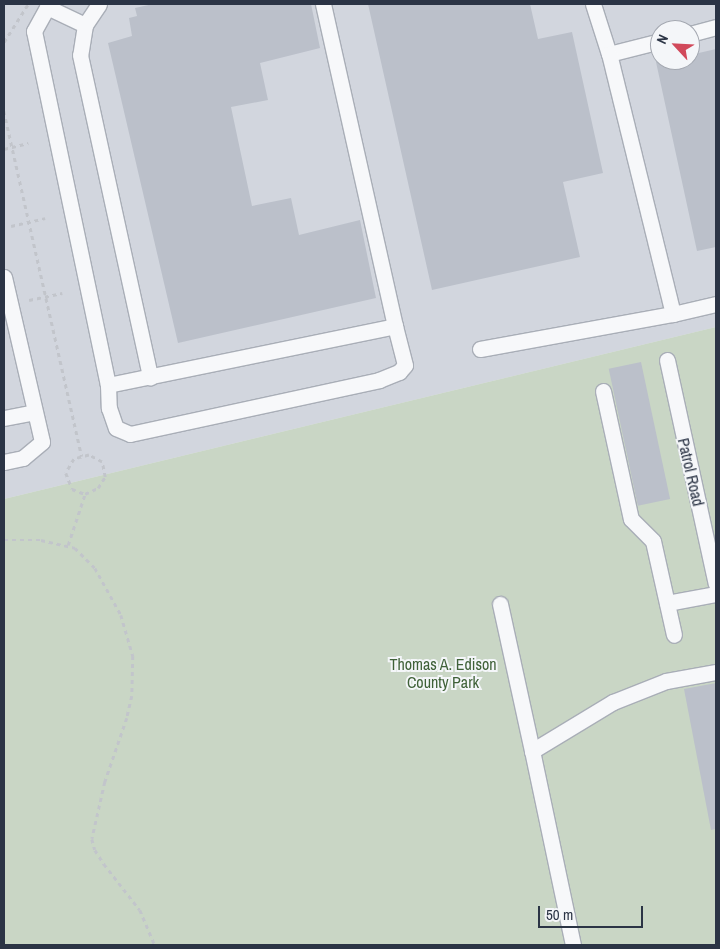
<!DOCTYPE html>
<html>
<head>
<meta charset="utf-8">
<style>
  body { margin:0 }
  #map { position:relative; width:720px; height:949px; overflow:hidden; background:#e4e7ec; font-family:"Archivo Narrow",sans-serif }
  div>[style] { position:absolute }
  .built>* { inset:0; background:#d2d6de }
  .green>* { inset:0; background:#c9d6c5 }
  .building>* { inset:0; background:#bbc0ca; transform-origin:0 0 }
  .path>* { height:2.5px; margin-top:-1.25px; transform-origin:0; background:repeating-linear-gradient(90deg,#c2c5cb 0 4px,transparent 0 8px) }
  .roads { filter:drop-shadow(1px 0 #a9aeb7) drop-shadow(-1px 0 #a9aeb7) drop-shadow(0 1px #a9aeb7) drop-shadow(0 -1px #a9aeb7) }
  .minor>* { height:15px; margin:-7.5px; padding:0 7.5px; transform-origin:7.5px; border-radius:7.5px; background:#f7f8fa }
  span { translate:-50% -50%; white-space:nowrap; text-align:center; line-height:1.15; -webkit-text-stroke:4px #f4f6f9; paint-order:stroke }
  .street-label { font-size:16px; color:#2b3445 }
  .park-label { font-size:16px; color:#3f6138 }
  .frame { position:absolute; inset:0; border:5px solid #2b3445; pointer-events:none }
  .north { position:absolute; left:650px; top:20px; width:50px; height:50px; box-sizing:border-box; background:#f4f6f9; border:1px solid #a4a8b1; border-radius:50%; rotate:295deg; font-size:14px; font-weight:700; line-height:20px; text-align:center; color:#2b3445 }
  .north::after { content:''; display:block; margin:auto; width:18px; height:22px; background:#d1495b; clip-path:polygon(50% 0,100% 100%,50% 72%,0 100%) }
  .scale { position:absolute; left:538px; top:906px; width:105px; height:22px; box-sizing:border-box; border:2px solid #2b3445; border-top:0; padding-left:6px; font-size:15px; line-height:18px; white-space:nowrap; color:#2b3445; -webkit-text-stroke:4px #f4f6f9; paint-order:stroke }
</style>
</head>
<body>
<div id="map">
  <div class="built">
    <i style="clip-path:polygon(evenodd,4px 4px,716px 4px,716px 327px,4px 499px,4px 4px,660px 30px,690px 30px,690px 60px,660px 60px,660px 30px)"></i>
  </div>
  <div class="green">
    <i style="clip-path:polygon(716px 327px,716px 945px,4px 945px,4px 499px)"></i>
  </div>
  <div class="building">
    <i style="clip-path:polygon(153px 4px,311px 4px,320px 48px,260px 63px,268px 100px,231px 107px,252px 206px,291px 198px,299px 235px,360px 220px,376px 298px,178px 343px,108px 43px,132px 36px,129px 18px,137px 16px,135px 8px)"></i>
    <i style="clip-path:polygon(368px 4px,530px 4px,538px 39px,572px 32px,603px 173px,563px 182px,580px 257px,432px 290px)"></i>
    <i style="clip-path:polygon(716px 49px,716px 247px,697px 251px,656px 62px,690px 60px,690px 55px)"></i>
    <i style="left:641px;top:362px;width:140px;height:33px;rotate:78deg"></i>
    <i style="clip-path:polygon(716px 683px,716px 829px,711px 830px,684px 689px)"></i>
  </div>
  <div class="path">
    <i style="left:4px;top:42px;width:45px;rotate:-57.7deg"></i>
    <i style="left:4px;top:111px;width:354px;rotate:77.3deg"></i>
    <i style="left:4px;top:149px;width:25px;rotate:-14deg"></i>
    <i style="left:11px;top:226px;width:35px;rotate:-13deg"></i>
    <i style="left:29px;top:300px;width:34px;rotate:-12deg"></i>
    <i style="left:4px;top:540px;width:37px"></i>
    <i style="left:41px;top:540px;width:35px;rotate:13deg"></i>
    <i style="left:75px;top:548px;width:28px;rotate:45deg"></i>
    <i style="left:95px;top:568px;width:54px;rotate:61deg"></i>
    <i style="left:121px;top:615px;width:43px;rotate:73.7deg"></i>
    <i style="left:133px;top:656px;width:40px;rotate:91.4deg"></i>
    <i style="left:132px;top:696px;width:23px;rotate:103deg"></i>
    <i style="left:127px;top:718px;width:68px;rotate:109deg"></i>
    <i style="left:105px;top:782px;width:58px;rotate:102.8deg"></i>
    <i style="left:92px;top:839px;width:11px;rotate:75deg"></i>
    <i style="left:95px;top:850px;width:17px;rotate:57deg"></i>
    <i style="left:104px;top:864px;width:58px;rotate:52deg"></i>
    <i style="left:140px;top:910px;width:38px;rotate:67deg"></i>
    <i style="left:68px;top:545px;width:54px;rotate:-71.6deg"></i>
    <i style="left:85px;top:494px;width:14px;rotate:-25deg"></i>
    <i style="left:98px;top:488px;width:13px;rotate:-58deg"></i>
    <i style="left:105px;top:477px;width:15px;rotate:-101deg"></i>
    <i style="left:102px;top:462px;width:15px;rotate:-152deg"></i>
    <i style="left:89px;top:455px;width:16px;rotate:165deg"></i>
    <i style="left:74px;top:459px;width:16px;rotate:120deg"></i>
    <i style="left:66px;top:473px;width:17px;rotate:69deg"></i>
    <i style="left:72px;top:489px;width:14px;rotate:21deg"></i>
  </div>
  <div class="roads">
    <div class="minor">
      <i style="left:49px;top:4px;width:31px;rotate:119deg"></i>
      <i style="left:34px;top:31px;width:362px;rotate:78.2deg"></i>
      <i style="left:108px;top:385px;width:293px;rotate:-11.6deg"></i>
      <i style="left:395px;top:326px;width:330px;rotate:-102.6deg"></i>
      <i style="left:593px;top:4px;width:52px;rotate:72.3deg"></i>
      <i style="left:609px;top:54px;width:53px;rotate:-14.3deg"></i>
      <i style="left:47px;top:7px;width:42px;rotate:25.3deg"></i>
      <i style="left:85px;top:25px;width:25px;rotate:-56deg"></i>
      <i style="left:85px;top:25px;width:30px;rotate:99deg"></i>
      <i style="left:80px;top:55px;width:330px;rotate:77.7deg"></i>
      <i style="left:690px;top:34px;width:27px;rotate:-15deg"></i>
      <i style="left:4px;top:277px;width:169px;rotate:77deg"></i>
      <i style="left:42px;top:442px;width:25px;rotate:140deg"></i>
      <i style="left:23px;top:458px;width:19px;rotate:168deg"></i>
      <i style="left:673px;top:314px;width:44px;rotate:-13.1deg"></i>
      <i style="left:480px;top:349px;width:196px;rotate:-10.3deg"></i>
      <i style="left:673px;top:314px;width:268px;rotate:-103.8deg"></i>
      <i style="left:667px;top:360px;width:229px;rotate:77.7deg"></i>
      <i style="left:108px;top:385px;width:23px;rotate:88deg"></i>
      <i style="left:109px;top:408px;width:21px;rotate:71deg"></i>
      <i style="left:116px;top:428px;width:15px;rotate:23deg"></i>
      <i style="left:130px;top:434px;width:255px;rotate:-12.2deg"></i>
      <i style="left:379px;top:380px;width:22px;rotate:-22deg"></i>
      <i style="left:399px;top:372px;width:9px;rotate:-49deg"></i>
      <i style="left:405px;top:365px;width:40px;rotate:-104.4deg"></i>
      <i style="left:603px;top:391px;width:131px;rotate:77.7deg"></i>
      <i style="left:631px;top:519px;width:31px;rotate:45deg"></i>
      <i style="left:653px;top:541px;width:96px;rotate:77.4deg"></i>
      <i style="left:4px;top:418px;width:31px;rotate:-11deg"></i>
      <i style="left:667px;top:603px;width:50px;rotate:-10.4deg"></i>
      <i style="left:500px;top:604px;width:150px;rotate:77.7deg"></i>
      <i style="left:573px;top:945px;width:198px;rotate:-101.9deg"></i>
      <i style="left:532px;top:751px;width:95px;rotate:-31.2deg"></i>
      <i style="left:613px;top:702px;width:57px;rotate:-21.6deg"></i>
      <i style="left:666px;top:681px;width:51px;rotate:-10.2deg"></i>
    </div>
  </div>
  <div class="street-label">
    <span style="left:691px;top:472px;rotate:77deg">Patrol Road</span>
  </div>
  <div class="park-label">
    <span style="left:443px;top:673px">Thomas A. Edison<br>County Park</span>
  </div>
  <div class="frame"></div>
  <div class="north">N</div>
  <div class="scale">50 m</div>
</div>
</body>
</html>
